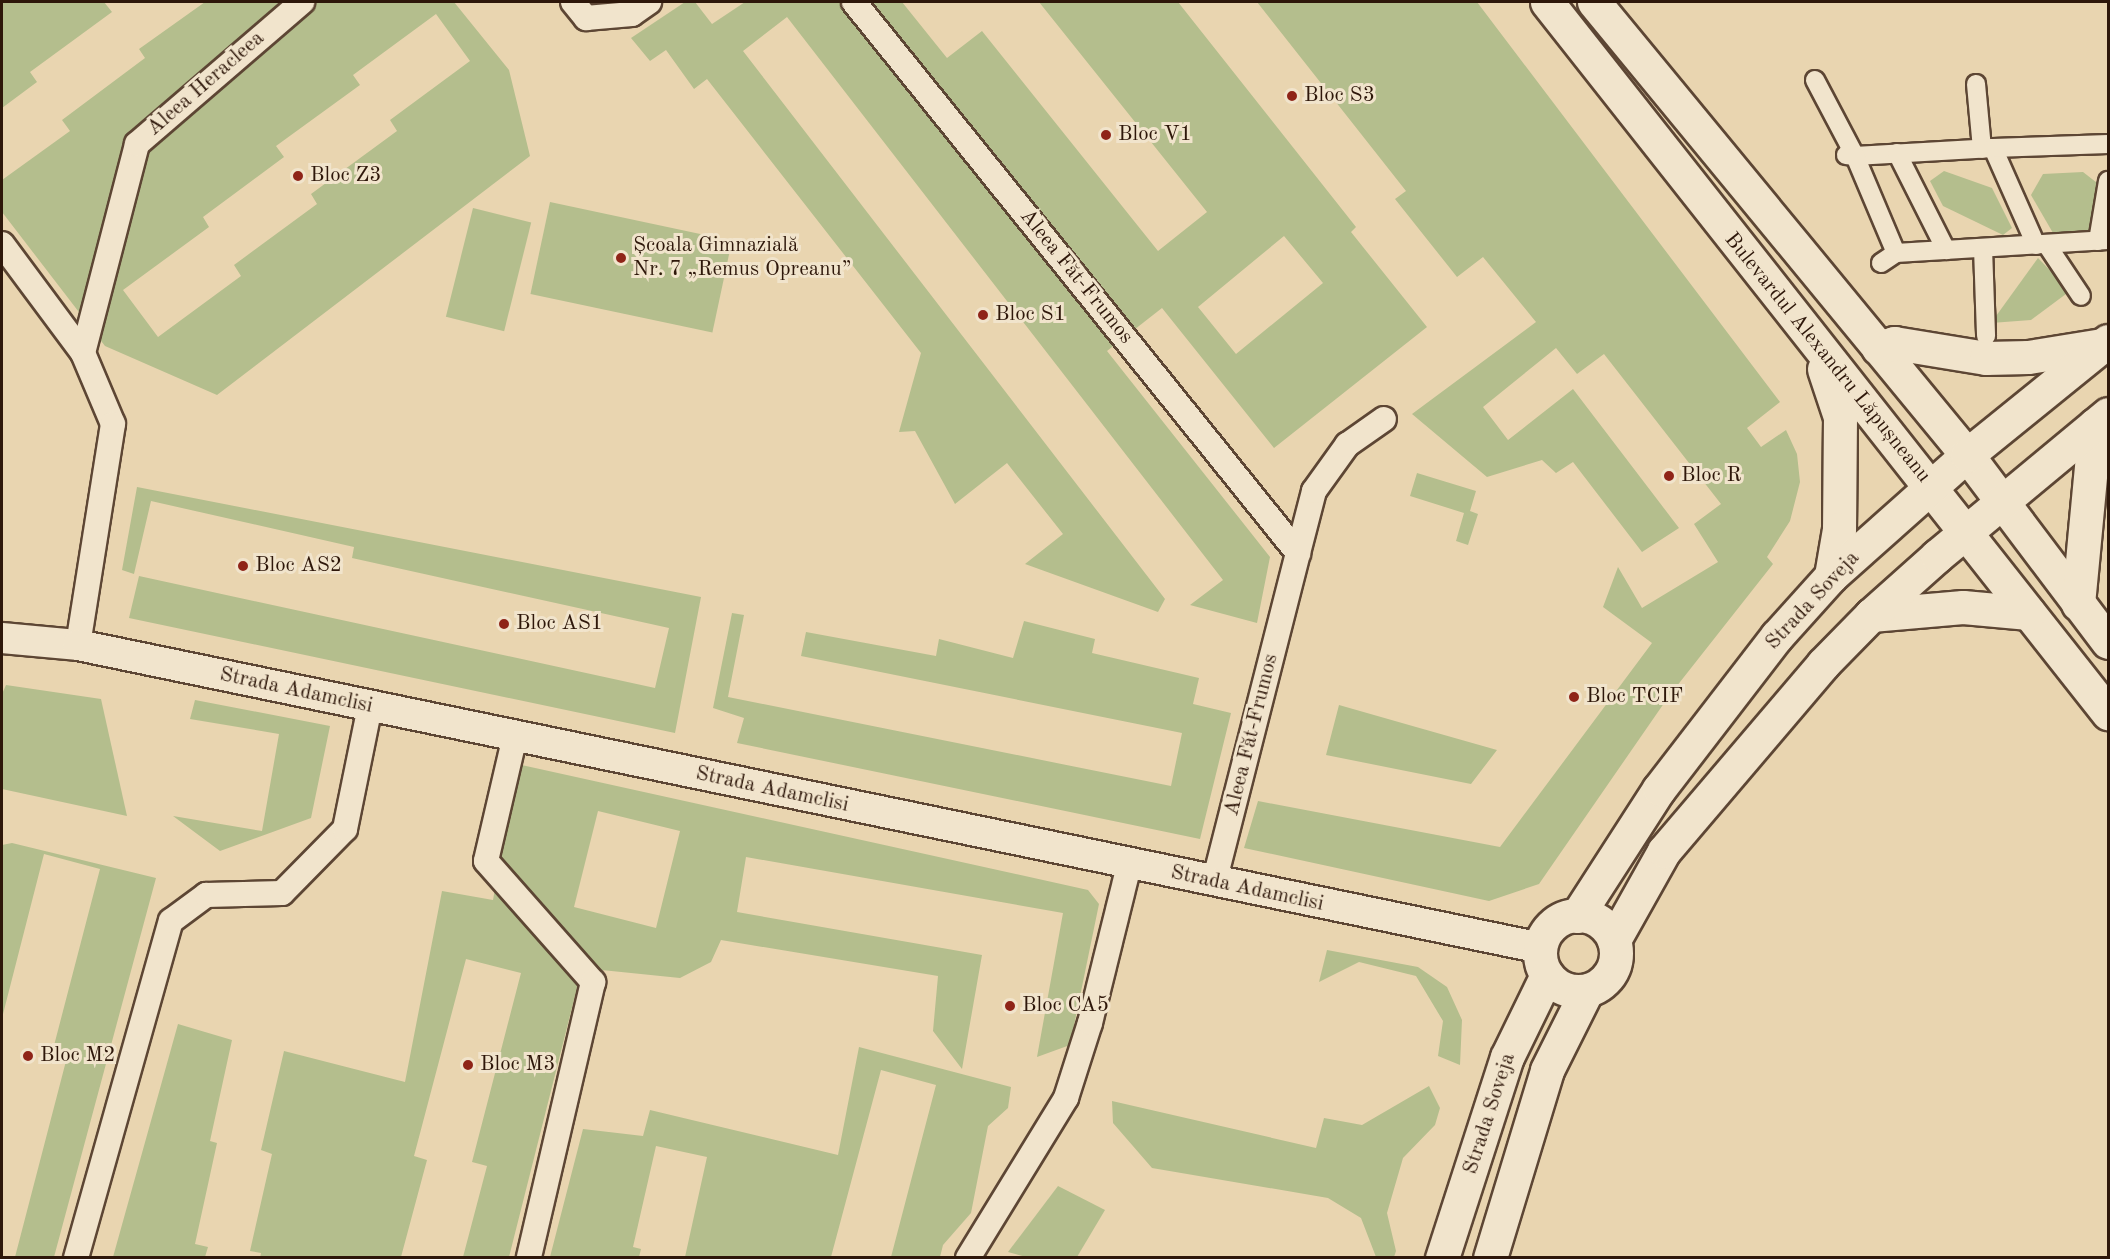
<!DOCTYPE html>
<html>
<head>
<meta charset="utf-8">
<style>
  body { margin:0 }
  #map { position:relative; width:2110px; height:1259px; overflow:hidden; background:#e9d5b0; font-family:"Old Standard TT",serif }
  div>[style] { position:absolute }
  .green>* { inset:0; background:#b4be8d; transform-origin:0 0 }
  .roads { filter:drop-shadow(2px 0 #5d4634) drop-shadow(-2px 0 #5d4634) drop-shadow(0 2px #5d4634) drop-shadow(0 -2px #5d4634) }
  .pedestrian>* { height:18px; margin:-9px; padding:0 9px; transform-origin:9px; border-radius:9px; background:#f1e4cc }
  .minor>* { height:24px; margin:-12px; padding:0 12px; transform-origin:12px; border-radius:12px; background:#f1e4cc }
  .tertiary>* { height:30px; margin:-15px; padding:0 15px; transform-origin:15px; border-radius:15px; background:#f1e4cc }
  .secondary>* { height:33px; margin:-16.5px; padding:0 16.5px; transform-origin:16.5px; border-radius:16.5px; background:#f1e4cc }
  .secondary>.ring { margin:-16.5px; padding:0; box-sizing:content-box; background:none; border:33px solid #f1e4cc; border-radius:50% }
  .dots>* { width:16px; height:16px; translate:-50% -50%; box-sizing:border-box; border:3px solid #f1e4cc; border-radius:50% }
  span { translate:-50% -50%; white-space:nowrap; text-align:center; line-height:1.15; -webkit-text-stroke:6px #f1e4cc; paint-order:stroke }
  .street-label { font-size:21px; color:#2e170a }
  .poi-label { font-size:21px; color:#2e170a }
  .left { translate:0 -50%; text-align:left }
  .frame { position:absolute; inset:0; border:3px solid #2e170a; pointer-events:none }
</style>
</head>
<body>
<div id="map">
  <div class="green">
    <i style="clip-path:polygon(2px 2px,104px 2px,112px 12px,30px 72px,37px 82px,2px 108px)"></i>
    <i style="clip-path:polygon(evenodd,205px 2px,454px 2px,509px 70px,530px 156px,217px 395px,105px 346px,2px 212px,2px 180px,70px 131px,62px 120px,145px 58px,139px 49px,205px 2px,436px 14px,470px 61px,390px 120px,397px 131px,311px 194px,317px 204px,234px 265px,241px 276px,158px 337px,123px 290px,209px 227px,203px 217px,284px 157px,276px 146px,360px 85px,353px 75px,436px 14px)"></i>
    <i style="clip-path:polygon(evenodd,685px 2px,695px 2px,712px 24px,745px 2px,902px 2px,947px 58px,982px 31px,1158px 251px,1207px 212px,1039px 2px,1178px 2px,1356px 227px,1351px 232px,1427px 327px,1274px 448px,1162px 308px,1107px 351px,1270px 557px,1257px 623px,1190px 605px,1223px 580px,787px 17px,743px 51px,1165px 599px,1158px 612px,1025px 564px,1063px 534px,1007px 463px,955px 504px,915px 431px,899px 432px,921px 353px,707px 79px,694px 89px,666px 50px,650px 61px,631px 38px,685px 2px,1284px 236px,1323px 283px,1236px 354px,1198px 307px,1284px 236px)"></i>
    <i style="clip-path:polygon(1257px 2px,1477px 2px,1780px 402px,1747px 428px,1761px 447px,1786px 430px,1797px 454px,1800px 482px,1790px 521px,1767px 557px,1773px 564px,1669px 696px,1539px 884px,1489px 901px,1244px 848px,1258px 801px,1500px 847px,1652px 643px,1603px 607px,1618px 567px,1642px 608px,1718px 562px,1694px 524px,1721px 504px,1604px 354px,1577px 374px,1556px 348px,1483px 407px,1508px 440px,1573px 389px,1679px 528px,1642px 552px,1573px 462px,1556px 473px,1542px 460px,1487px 477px,1412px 414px,1536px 322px,1483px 257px,1457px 277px,1395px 199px,1406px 191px)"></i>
    <i style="clip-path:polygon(1944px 171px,1992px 188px,2012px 228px,2003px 235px,1943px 206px,1930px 181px)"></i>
    <i style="clip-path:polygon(2083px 172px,2101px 186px,2091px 235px,2053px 233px,2031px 195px,2043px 174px)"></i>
    <i style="left:550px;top:202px;width:186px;height:94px;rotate:12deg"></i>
    <i style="left:473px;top:208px;width:60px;height:112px;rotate:14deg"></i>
    <i style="clip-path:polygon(2038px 258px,2070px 291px,2031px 320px,1991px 323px)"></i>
    <i style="clip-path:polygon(1417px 473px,1476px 491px,1470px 511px,1478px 514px,1468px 545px,1456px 541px,1464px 513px,1410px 496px)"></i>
    <i style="clip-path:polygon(137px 487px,701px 597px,675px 733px,129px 618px,139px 576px,655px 688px,669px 628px,352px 558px,354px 547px,151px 501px,134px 574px,122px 570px)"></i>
    <i style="clip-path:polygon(732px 613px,744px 615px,728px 697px,1171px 786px,1182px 733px,801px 656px,806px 632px,936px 656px,939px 639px,1013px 658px,1024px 621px,1095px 639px,1092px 653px,1199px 678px,1193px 704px,1231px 713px,1200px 839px,737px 743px,744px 718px,713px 708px)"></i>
    <i style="clip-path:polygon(6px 685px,101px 699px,127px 816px,2px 789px,2px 694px)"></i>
    <i style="clip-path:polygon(195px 700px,330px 726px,311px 818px,220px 851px,173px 816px,262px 831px,279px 734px,190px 719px)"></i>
    <i style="clip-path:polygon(1339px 705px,1416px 727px,1497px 750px,1471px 784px,1326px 755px)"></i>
    <i style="clip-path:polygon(evenodd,517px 764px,1088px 890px,1099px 904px,1070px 1045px,1037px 1057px,1063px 913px,746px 857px,737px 912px,982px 955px,962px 1069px,933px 1031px,938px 976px,721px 940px,711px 962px,680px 978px,582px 968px,509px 1257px,463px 1257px,487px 1166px,472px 1162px,521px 973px,466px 959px,414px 1156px,427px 1160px,401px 1257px,260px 1258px,261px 1253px,250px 1251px,272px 1154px,261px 1150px,284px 1051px,405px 1082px,442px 891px,493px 900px,517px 764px,598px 811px,680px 831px,656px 928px,574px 907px,598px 811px)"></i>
    <i style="clip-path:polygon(12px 843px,156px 878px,54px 1257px,15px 1257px,66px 1061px,51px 1057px,100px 869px,44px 854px,2px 1018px,2px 845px)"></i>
    <i style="clip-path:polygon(1327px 950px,1418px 967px,1447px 987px,1462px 1020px,1460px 1065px,1438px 1056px,1443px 1021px,1416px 976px,1359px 962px,1319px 982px)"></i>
    <i style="clip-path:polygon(178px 1024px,232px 1040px,210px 1141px,217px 1143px,195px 1244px,208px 1247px,205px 1257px,113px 1257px)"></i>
    <i style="clip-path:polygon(859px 1047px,1011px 1087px,1008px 1108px,988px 1126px,971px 1213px,943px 1245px,940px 1257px,891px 1257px,936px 1085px,881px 1070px,831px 1257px,685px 1257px,707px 1157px,656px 1146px,633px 1247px,641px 1249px,639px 1257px,550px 1257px,583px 1129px,643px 1136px,650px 1110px,838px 1155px)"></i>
    <i style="clip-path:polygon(1429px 1086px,1440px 1108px,1435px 1125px,1403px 1158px,1387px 1213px,1396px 1251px,1394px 1257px,1376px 1257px,1361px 1218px,1328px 1198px,1152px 1168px,1113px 1123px,1112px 1101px,1316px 1148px,1324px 1118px,1362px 1125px)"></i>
    <i style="clip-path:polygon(1058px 1186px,1105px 1210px,1077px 1257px,1026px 1257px,1008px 1252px)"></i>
  </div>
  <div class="roads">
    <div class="pedestrian">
      <i style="left:1815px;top:80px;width:86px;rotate:62.2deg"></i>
      <i style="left:1855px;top:156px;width:138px;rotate:-3.3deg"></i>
      <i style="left:1993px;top:148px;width:106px;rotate:66.1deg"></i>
      <i style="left:1976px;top:84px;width:65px;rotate:84.7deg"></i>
      <i style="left:1993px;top:148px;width:115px;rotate:-2deg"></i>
      <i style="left:1897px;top:153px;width:109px;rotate:63.2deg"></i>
      <i style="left:1846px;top:155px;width:9px;rotate:6deg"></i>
      <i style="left:1855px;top:156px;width:105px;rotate:67.1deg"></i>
      <i style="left:2098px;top:241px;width:61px;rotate:-80.5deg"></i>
      <i style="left:2047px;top:245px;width:61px;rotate:56.3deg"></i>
      <i style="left:1983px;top:248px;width:88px;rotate:88deg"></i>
      <i style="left:1881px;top:263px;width:18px;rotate:-34deg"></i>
      <i style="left:1896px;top:253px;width:212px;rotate:-3.5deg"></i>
    </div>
    <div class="minor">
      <i style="left:573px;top:2px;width:21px;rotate:51deg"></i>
      <i style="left:586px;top:18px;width:46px;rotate:-5deg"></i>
      <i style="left:632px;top:14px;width:21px;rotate:-35deg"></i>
      <i style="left:854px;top:2px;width:708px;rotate:51.14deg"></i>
      <i style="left:1298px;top:553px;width:340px;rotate:104.3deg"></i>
      <i style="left:2px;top:244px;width:136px;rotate:53.4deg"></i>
      <i style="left:83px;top:353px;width:77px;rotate:67.1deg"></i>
      <i style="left:113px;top:424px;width:224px;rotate:99deg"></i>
      <i style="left:83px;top:353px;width:216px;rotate:-75.5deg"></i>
      <i style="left:137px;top:144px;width:218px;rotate:-40.7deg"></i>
      <i style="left:1298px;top:553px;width:64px;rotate:-75.5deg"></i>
      <i style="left:1314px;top:491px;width:57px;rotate:-54.3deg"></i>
      <i style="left:1347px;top:445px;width:45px;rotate:-35.1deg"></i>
      <i style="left:515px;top:736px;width:128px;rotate:103.1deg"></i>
      <i style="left:486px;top:861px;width:162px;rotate:48.5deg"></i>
      <i style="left:593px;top:982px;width:283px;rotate:103.1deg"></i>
      <i style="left:76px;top:1258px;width:350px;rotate:-74.3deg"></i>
      <i style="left:171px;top:921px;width:44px;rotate:-36.6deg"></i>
      <i style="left:206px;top:895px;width:76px;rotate:-1.5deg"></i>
      <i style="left:282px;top:893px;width:90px;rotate:-45.5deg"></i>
      <i style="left:345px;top:829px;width:126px;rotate:-78.5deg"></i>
      <i style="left:968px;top:1258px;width:188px;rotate:-58.5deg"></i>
      <i style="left:1066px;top:1098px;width:79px;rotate:-72.3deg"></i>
      <i style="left:1090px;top:1023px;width:163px;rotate:-76.1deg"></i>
    </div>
    <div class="tertiary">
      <i style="left:2px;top:638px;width:76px;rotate:5.3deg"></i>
      <i style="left:78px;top:645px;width:1494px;rotate:11.7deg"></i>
    </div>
    <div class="secondary">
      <i style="left:1547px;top:2px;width:906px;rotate:51.73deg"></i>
      <i style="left:1594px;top:2px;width:587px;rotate:50.53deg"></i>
      <i style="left:1967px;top:455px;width:234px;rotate:53deg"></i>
      <i style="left:1878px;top:348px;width:17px;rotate:-17deg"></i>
      <i style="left:1894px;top:343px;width:93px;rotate:9.3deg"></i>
      <i style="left:1986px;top:358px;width:42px;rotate:-1.4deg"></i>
      <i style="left:2028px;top:357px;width:75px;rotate:-9.2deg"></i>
      <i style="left:1824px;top:369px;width:51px;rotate:71.6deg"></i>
      <i style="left:1840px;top:417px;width:112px;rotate:90.5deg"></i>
      <i style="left:1839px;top:529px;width:48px;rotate:99.7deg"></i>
      <i style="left:2078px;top:604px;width:180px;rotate:-84.6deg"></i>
      <i style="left:1871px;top:615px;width:92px;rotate:-5deg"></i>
      <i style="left:1963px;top:607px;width:66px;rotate:5.2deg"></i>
      <i class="ring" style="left:1540px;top:915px;width:43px;height:43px"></i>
      <i style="left:1577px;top:916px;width:151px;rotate:-57.2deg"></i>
      <i style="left:1659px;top:789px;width:193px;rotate:-52.4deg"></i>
      <i style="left:1777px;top:636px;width:81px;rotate:-48deg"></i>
      <i style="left:1831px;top:576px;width:182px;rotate:-41.7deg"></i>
      <i style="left:1967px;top:455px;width:181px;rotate:-39deg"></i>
      <i style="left:1614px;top:940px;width:102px;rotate:-60.7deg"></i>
      <i style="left:1664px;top:851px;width:245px;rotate:-49.6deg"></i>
      <i style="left:1823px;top:664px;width:69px;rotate:-45.6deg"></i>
      <i style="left:1871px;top:615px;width:89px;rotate:-41.8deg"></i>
      <i style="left:1937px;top:556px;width:222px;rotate:-39.7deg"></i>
      <i style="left:1442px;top:1258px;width:211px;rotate:-72.1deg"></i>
      <i style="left:1507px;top:1057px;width:91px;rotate:-64deg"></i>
      <i style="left:1490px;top:1258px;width:196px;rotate:-73.1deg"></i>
      <i style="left:1547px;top:1070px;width:89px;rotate:-63.4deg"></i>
    </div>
  </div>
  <div class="dots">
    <i style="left:1292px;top:96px;background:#8f2418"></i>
    <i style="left:1106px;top:135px;background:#8f2418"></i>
    <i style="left:298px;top:176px;background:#8f2418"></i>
    <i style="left:621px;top:258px;background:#8f2418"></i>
    <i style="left:983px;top:315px;background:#8f2418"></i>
    <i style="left:1669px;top:476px;background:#8f2418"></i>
    <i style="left:243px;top:566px;background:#8f2418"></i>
    <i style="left:504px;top:624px;background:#8f2418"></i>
    <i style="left:1574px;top:697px;background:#8f2418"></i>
    <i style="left:1010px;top:1006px;background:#8f2418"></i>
    <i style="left:28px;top:1056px;background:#8f2418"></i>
    <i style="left:468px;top:1065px;background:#8f2418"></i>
  </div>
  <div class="street-label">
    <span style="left:206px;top:84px;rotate:-41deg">Aleea Heracleea</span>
    <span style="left:1076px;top:277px;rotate:51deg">Aleea Făt-Frumos</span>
    <span style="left:1827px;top:358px;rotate:51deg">Bulevardul Alexandru Lăpușneanu</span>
    <span style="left:1813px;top:601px;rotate:-47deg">Strada Soveja</span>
    <span style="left:296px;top:691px;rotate:12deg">Strada Adamclisi</span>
    <span style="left:1252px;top:735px;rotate:-76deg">Aleea Făt-Frumos</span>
    <span style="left:772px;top:790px;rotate:12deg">Strada Adamclisi</span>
    <span style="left:1247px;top:889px;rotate:12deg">Strada Adamclisi</span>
    <span style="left:1490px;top:1114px;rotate:-72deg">Strada Soveja</span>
  </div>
  <div class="poi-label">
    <span class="left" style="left:1304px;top:96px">Bloc S3</span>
    <span class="left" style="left:1118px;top:135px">Bloc V1</span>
    <span class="left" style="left:310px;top:176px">Bloc Z3</span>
    <span class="left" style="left:633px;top:258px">Școala Gimnazială<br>Nr. 7 „Remus Opreanu”</span>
    <span class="left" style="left:995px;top:315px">Bloc S1</span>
    <span class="left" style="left:1681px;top:476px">Bloc R</span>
    <span class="left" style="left:255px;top:566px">Bloc AS2</span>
    <span class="left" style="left:516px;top:624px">Bloc AS1</span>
    <span class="left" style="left:1586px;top:697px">Bloc TCIF</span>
    <span class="left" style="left:1022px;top:1006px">Bloc CA5</span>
    <span class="left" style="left:40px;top:1056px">Bloc M2</span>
    <span class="left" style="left:480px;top:1065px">Bloc M3</span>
  </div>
  <div class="frame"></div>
</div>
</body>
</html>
